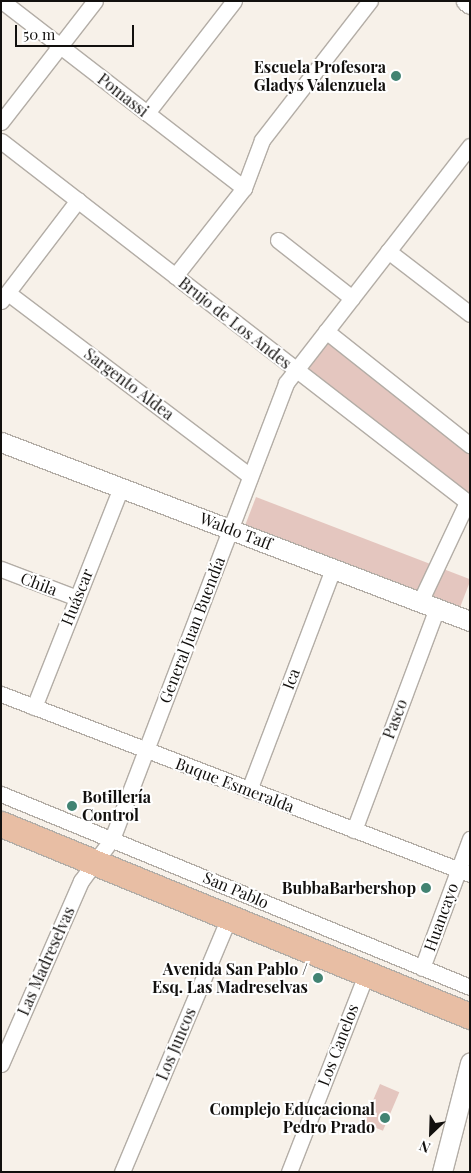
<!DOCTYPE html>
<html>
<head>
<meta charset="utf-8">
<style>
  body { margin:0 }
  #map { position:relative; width:471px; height:1173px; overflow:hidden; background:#f7f1e9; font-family:"Playfair Display",serif }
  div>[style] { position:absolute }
  .green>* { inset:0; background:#e4c6bf; transform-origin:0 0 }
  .roads { filter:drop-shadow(1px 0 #b3ada6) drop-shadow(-1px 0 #b3ada6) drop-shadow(0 1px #b3ada6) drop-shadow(0 -1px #b3ada6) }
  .minor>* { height:15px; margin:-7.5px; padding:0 7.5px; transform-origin:7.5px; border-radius:7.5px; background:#fff }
  .tertiary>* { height:19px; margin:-9.5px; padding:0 9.5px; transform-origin:9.5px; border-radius:9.5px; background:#fff }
  .primary>* { height:25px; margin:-12.5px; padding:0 12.5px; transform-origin:12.5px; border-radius:12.5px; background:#e8bea4 }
  .dots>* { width:14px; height:14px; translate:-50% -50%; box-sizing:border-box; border:2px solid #fff; border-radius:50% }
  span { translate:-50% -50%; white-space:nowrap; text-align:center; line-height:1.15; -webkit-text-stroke:4px #fff; paint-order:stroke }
  .poi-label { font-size:16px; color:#12100e; font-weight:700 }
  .right { translate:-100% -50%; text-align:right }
  .left { translate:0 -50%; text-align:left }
  .street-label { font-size:16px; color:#12100e }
  .frame { position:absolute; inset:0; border:2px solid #12100e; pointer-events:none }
  .north { position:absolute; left:406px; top:1108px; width:50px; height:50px; -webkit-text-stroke:4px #fff; paint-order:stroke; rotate:204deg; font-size:14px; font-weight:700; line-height:20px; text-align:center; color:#12100e }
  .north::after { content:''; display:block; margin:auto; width:18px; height:22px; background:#12100e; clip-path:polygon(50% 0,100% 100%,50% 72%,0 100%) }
  .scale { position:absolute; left:15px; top:25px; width:119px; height:22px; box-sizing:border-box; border:2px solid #12100e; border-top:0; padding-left:6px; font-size:15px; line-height:18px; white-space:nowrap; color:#12100e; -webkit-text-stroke:4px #fff; paint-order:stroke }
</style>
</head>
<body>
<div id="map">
  <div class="green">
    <i style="clip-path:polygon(328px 340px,470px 451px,470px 495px,305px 369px)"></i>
    <i style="left:256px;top:497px;width:230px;height:33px;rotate:21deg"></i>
    <i style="left:380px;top:1084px;width:21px;height:42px;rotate:23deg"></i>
  </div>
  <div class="roads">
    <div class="minor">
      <i style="left:2px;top:1px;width:306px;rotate:37.7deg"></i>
      <i style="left:147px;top:113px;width:142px;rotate:-52.2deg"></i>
      <i style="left:1px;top:122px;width:153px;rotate:-52.2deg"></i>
      <i style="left:1px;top:141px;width:593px;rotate:37.74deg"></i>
      <i style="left:278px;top:240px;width:94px;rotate:38.1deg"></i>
      <i style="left:388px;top:251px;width:103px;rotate:37.5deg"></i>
      <i style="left:175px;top:276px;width:112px;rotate:-51.9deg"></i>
      <i style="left:244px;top:188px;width:51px;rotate:-69.4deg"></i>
      <i style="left:262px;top:140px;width:176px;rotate:-52.2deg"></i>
      <i style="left:8px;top:293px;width:303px;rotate:37.1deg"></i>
      <i style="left:1px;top:301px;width:127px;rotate:-52.7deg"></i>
      <i style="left:326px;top:331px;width:184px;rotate:38.4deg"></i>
      <i style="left:1px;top:569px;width:81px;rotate:20.9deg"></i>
      <i style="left:420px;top:602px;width:110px;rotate:-64.8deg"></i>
      <i style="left:1px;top:694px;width:502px;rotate:21deg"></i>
      <i style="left:34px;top:707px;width:237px;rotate:-68.4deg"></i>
      <i style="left:249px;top:790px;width:236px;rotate:-69.2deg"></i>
      <i style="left:1px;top:794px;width:507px;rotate:22.37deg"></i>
      <i style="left:354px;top:830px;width:237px;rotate:-69.5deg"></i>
      <i style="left:422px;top:968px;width:138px;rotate:-69.6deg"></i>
      <i style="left:1px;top:1064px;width:200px;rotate:-66.4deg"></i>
      <i style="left:81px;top:881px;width:52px;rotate:-53.6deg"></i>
      <i style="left:112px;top:839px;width:488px;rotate:-69.1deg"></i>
      <i style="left:286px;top:383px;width:300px;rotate:-52.2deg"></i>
      <i style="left:122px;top:1172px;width:277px;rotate:-67.2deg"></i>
      <i style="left:289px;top:1172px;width:212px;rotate:-68.7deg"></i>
    </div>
    <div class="tertiary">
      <i style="left:466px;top:1px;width:5px;rotate:37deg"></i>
      <i style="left:1px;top:442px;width:502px;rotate:20.89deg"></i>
      <i style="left:442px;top:1172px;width:113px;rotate:-75.6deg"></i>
    </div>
    <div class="primary">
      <i style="left:1px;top:824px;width:507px;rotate:22.26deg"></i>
    </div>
  </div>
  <div class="dots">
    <i style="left:396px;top:76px;background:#428372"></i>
    <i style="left:72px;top:806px;background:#428372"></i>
    <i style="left:426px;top:888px;background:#428372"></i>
    <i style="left:318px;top:978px;background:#428372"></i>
    <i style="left:385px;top:1118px;background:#428372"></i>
  </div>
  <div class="poi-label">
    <span class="right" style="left:386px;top:76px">Escuela Profesora<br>Gladys Valenzuela</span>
    <span class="left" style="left:82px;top:806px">Botillería<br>Control</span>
    <span class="right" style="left:416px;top:888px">BubbaBarbershop</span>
    <span class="right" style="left:308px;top:978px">Avenida San Pablo /<br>Esq. Las Madreselvas</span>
    <span class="right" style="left:375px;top:1118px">Complejo Educacional<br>Pedro Prado</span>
  </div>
  <div class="street-label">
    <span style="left:123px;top:95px;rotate:38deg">Pomassi</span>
    <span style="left:235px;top:323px;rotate:38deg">Brujo de Los Andes</span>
    <span style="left:129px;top:384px;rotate:37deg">Sargento Aldea</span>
    <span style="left:236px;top:531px;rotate:21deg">Waldo Taff</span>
    <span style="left:39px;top:584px;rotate:21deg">Chila</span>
    <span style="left:77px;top:597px;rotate:-68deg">Huáscar</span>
    <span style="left:192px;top:630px;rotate:-69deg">General Juan Buendía</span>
    <span style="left:291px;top:679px;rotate:-69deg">Ica</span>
    <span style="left:395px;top:719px;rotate:-69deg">Pasco</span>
    <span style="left:235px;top:785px;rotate:21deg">Buque Esmeralda</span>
    <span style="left:236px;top:890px;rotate:23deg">San Pablo</span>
    <span style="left:441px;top:917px;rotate:-70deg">Huancayo</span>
    <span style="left:46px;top:961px;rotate:-66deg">Las Madreselvas</span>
    <span style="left:176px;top:1044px;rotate:-67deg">Los Juncos</span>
    <span style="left:338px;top:1045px;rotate:-69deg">Los Canelos</span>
  </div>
  <div class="frame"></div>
  <div class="north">N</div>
  <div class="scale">50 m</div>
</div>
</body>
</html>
